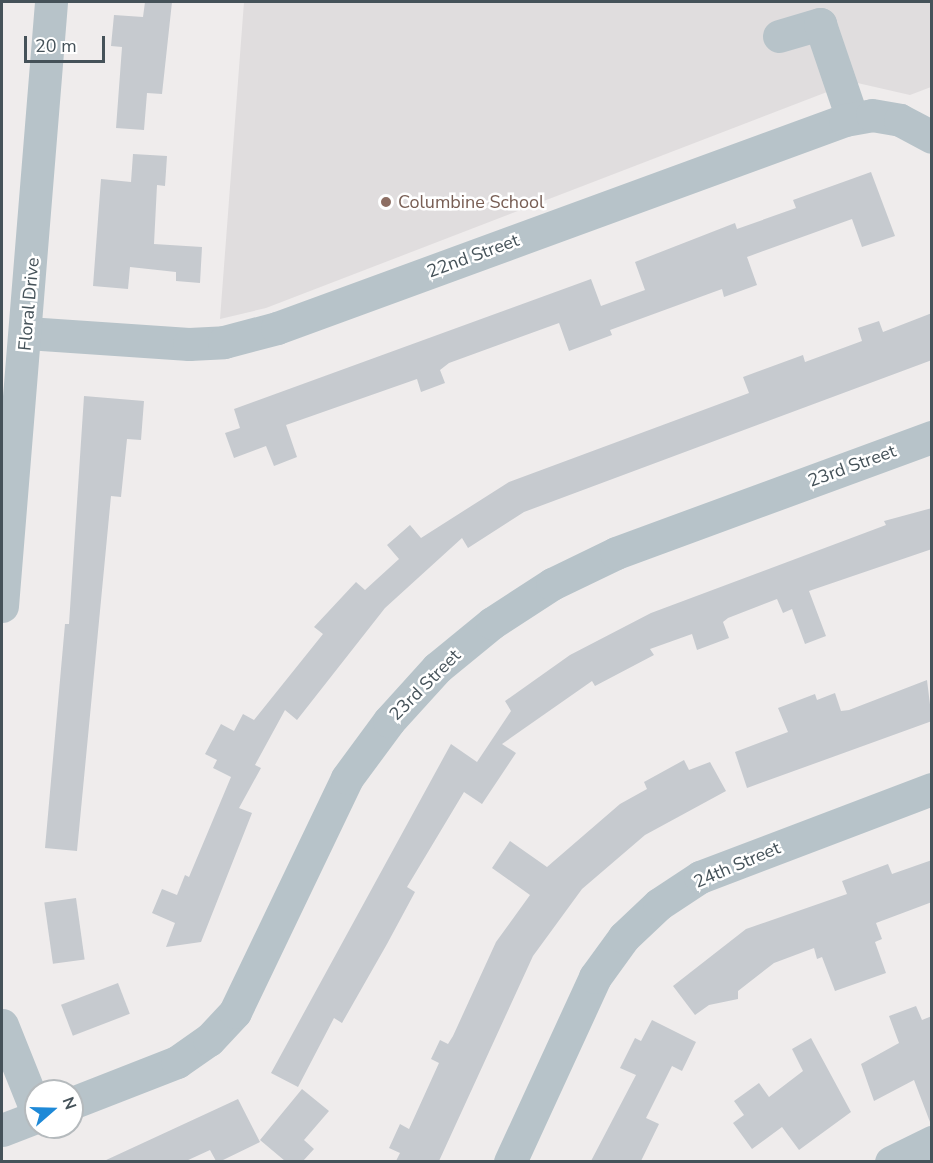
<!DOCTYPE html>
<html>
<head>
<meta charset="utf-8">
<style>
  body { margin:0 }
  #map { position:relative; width:933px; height:1163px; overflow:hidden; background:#efecec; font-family:"Nunito Sans",sans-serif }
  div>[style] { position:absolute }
  .education>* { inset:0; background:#e0ddde }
  .building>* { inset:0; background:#c6cacf; transform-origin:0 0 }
  .minor>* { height:33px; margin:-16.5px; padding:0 16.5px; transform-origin:16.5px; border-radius:16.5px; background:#b7c3c9 }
  .dots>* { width:16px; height:16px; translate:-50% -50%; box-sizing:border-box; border:3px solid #fff; border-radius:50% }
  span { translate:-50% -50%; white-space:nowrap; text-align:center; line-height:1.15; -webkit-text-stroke:5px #fff; paint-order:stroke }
  .education-label { font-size:18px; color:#785e54 }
  .left { translate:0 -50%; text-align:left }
  .street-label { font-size:18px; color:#455259 }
  .frame { position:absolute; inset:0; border:3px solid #455259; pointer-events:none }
  .north { position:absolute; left:24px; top:1079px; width:60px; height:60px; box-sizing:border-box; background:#fff; border:2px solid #b5babd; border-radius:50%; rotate:70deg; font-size:16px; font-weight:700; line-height:24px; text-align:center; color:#455259 }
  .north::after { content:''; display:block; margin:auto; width:21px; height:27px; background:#1e89d7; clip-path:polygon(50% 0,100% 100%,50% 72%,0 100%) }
  .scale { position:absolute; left:24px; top:36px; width:81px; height:27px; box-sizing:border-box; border:3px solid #455259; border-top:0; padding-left:8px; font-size:18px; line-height:21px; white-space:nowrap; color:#455259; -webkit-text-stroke:4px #fff; paint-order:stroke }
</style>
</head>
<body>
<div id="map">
  <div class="education">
    <i style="clip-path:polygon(244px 2px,931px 2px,931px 87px,910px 95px,853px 82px,266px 308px,220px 319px)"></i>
  </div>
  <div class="building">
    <i style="clip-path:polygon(145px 2px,172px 2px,162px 94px,147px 93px,144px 130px,116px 128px,122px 47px,111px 46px,114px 15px,143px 17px)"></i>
    <i style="clip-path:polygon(133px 154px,167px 156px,165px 186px,157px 185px,154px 244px,202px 247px,200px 283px,176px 281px,176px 272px,130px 267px,128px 289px,93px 286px,101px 179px,131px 182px)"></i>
    <i style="clip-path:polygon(871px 172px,895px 236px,862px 247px,852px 219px,747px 257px,757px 285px,724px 297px,722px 289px,610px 330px,612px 335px,569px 351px,559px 323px,449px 363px,440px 370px,445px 383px,421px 392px,417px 379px,286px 425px,297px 457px,274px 466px,266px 446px,234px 458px,225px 433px,240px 428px,234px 409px,591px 279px,601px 306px,645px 290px,635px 262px,735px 223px,737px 229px,796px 208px,793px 200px)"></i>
    <i style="clip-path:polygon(932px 313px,932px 360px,524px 512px,468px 548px,462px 538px,385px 608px,297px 720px,285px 710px,255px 765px,261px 768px,239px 808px,252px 813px,201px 942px,166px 947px,175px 923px,152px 913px,162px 889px,177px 895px,185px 875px,189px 877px,231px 777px,213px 768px,217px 760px,205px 754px,221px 724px,234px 731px,243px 714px,254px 720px,323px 634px,314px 627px,356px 582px,365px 590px,399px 559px,387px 545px,410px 525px,421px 538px,509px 482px,749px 393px,743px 377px,803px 355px,805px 362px,862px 341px,858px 328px,879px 321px,883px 332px)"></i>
    <i style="clip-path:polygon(84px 396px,144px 401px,141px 440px,127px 439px,121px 497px,111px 496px,77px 851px,45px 848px,65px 624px,69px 624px)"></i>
    <i style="clip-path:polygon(932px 508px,932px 549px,809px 591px,826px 636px,805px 644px,792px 609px,783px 613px,777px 599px,728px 618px,723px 622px,729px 638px,697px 650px,692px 634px,650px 649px,654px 655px,595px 686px,592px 681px,502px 744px,516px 753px,482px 804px,464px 792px,407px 887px,415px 892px,387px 944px,342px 1023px,334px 1018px,298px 1087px,271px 1073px,451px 744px,477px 762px,511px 711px,505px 701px,570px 655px,651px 613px,886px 525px,884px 521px)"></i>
    <i style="clip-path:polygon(927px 680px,932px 721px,747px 788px,735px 752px,788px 732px,778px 708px,815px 694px,817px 700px,835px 693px,841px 711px,849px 710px)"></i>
    <i style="clip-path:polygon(684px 760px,689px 770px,710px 762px,726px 791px,645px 835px,582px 889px,533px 956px,439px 1161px,396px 1161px,400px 1153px,389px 1148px,400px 1124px,409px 1129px,439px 1063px,431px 1059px,440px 1040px,448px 1044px,453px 1036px,496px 942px,530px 895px,492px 868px,510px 841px,547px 867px,620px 804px,647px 789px,644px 782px)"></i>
    <i style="clip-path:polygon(932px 860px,932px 902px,876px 923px,882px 939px,875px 942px,886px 973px,835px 991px,822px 957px,817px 959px,814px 948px,774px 963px,738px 991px,738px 999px,709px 1005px,695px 1015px,673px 986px,746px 929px,847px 894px,842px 881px,888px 864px,892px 874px)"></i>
    <i style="left:76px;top:898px;width:62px;height:32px;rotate:82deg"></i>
    <i style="left:118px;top:983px;width:33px;height:61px;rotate:69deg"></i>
    <i style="clip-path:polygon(916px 1006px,922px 1020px,932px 1016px,930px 1122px,914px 1080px,874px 1101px,861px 1064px,899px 1043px,889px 1016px)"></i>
    <i style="clip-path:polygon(652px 1020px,696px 1042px,682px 1071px,672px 1066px,646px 1118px,659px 1124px,641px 1161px,591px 1161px,636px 1075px,620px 1068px,635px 1038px,641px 1041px)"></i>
    <i style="clip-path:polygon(811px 1038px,851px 1112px,799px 1150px,782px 1127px,752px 1149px,733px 1123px,744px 1115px,734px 1101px,759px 1083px,769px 1097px,803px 1071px,792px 1049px)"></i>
    <i style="clip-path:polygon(302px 1089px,329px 1111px,304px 1140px,314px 1149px,303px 1161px,285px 1161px,260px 1140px)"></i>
    <i style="clip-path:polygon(238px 1099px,260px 1142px,221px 1161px,216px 1161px,210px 1150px,186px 1161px,104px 1161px)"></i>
  </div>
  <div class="minor">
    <i style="left:779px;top:36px;width:43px;rotate:-16.3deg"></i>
    <i style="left:820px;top:24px;width:99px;rotate:71.2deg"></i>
    <i style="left:27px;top:333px;width:162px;rotate:3.9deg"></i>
    <i style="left:189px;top:344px;width:35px;rotate:-3deg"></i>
    <i style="left:224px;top:342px;width:55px;rotate:-14.8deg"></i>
    <i style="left:277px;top:328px;width:605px;rotate:-20.11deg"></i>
    <i style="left:845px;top:120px;width:27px;rotate:-10deg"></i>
    <i style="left:872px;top:115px;width:28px;rotate:10deg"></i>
    <i style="left:900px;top:120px;width:36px;rotate:28deg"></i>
    <i style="left:2px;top:606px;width:606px;rotate:-85.36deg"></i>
    <i style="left:2px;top:1025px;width:92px;rotate:68.2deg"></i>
    <i style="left:72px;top:1103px;width:113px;rotate:-21.3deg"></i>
    <i style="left:177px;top:1062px;width:39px;rotate:-35deg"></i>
    <i style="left:209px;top:1040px;width:38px;rotate:-47deg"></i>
    <i style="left:235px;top:1012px;width:259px;rotate:-64.4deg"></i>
    <i style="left:347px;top:778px;width:71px;rotate:-53.6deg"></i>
    <i style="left:389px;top:721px;width:72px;rotate:-47.8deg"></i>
    <i style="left:437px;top:668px;width:71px;rotate:-39.3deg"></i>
    <i style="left:492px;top:623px;width:72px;rotate:-33deg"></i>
    <i style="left:552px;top:584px;width:71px;rotate:-25.8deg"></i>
    <i style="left:616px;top:553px;width:337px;rotate:-20.2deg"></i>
    <i style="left:2px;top:1130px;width:36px;rotate:-21deg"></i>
    <i style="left:510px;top:1162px;width:204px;rotate:-65.3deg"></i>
    <i style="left:595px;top:977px;width:49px;rotate:-54.1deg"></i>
    <i style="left:624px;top:937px;width:48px;rotate:-43.3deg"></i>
    <i style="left:659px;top:904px;width:49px;rotate:-33.4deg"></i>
    <i style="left:700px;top:877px;width:248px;rotate:-20.8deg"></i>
    <i style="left:891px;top:1162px;width:46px;rotate:-26deg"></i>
  </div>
  <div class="dots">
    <i style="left:386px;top:202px;background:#8d6e63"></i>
  </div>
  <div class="education-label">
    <span class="left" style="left:398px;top:202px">Columbine School</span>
  </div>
  <div class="street-label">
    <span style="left:473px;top:256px;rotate:-20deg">22nd Street</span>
    <span style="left:29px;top:304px;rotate:-85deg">Floral Drive</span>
    <span style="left:852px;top:466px;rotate:-20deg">23rd Street</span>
    <span style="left:425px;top:685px;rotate:-45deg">23rd Street</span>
    <span style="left:737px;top:865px;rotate:-23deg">24th Street</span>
  </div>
  <div class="frame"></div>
  <div class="north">N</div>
  <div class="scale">20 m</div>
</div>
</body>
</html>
